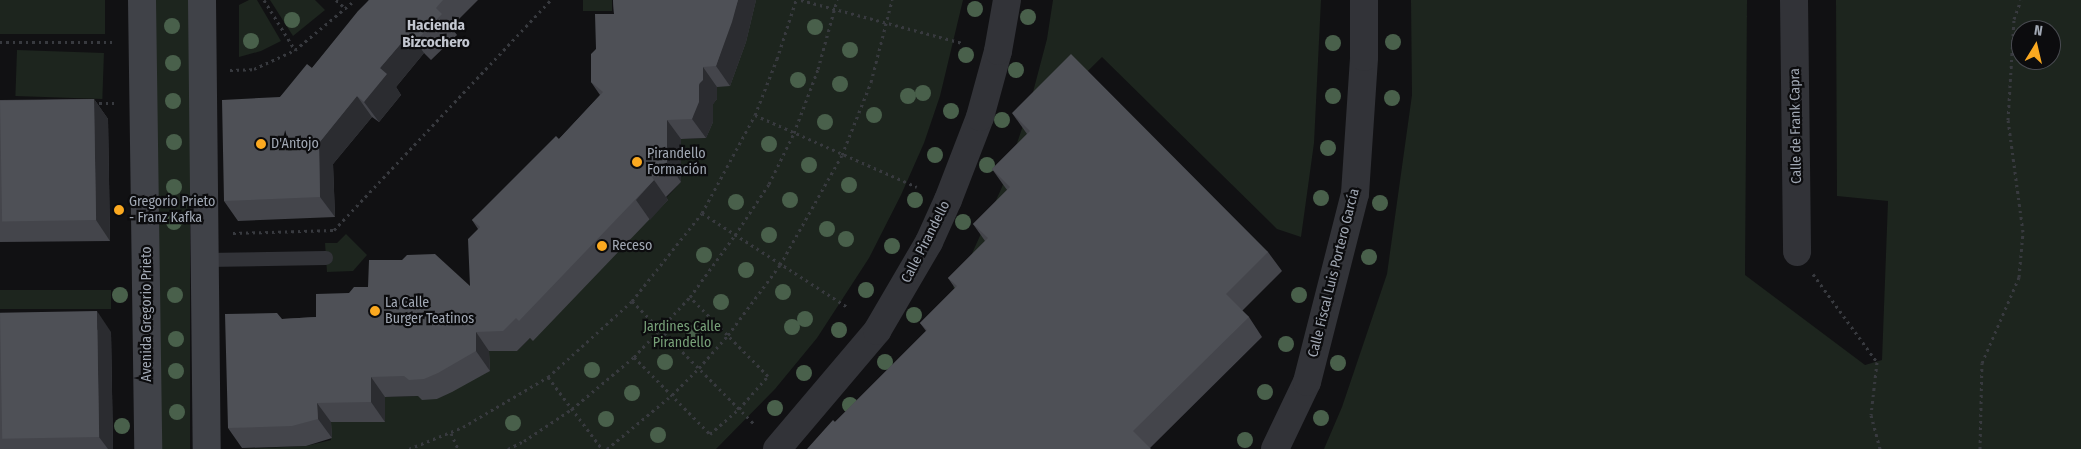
<!DOCTYPE html>
<html>
<head>
<meta charset="utf-8">
<style>
  body { margin:0 }
  #map { position:relative; width:2081px; height:449px; overflow:hidden; background:#111113; font-family:"Fira Sans Condensed",sans-serif }
  div>[style] { position:absolute }
  .green>* { inset:0; background:#1d251e; transform-origin:0 0 }
  .path>* { height:3px; margin-top:-1.5px; transform-origin:0; background:repeating-linear-gradient(90deg,#383a3f 0 2.5px,transparent 0 6.5px) }
  .lane>* { height:14px; margin:-7px; padding:0 7px; transform-origin:7px; border-radius:7px; background:#323338 }
  .street>* { height:28px; margin:-14px; padding:0 14px; transform-origin:14px; border-radius:14px; background:#323338 }
  .secondary>* { height:28px; margin:-14px; padding:0 14px; transform-origin:14px; border-radius:14px; background:#404248 }
  .trees>* { width:16px; height:16px; margin:-8px; border-radius:50%; background:#49604b }
  .wall>* { inset:0; background:#44454b }
  .shaded-wall>* { inset:0; background:#2b2c30 }
  .building>* { inset:0; background:#4e5056; transform-origin:0 0 }
  .dots>* { width:14px; height:14px; translate:-50% -50%; box-sizing:border-box; border:2px solid #0c0c0e; border-radius:50% }
  span { translate:-50% -50%; white-space:nowrap; text-align:center; line-height:1.15; -webkit-text-stroke:4.5px #0c0c0e; paint-order:stroke }
  .street-label { font-size:14px; color:#a1a8b4 }
  .poi-label { font-size:14px; color:#a1a8b4 }
  .left { translate:0 -50%; text-align:left }
  .park-label { font-size:14px; color:#77a078 }
  .neighbourhood-label { font-size:15px; color:#c3c7d0; font-weight:700 }
  .north { position:absolute; left:2011px; top:20px; width:50px; height:50px; box-sizing:border-box; background:#0c0c0e; border:1px solid #484a50; border-radius:50%; rotate:9deg; font-size:14px; font-weight:700; line-height:20px; text-align:center; color:#a1a8b4 }
  .north::after { content:''; display:block; margin:auto; width:18px; height:22px; background:#fba920; clip-path:polygon(50% 0,100% 100%,50% 72%,0 100%) }
</style>
</head>
<body>
<div id="map">
  <div class="green">
    <i style="left:0;top:0;width:105px;height:34px"></i>
    <i style="left:156px;top:0;width:34px;height:449px"></i>
    <i style="clip-path:polygon(249px 0,257px 0,281px 41px,261px 51px,239px 57px,239px 5px)"></i>
    <i style="clip-path:polygon(270px 0,315px 0,325px 10px,293px 36px)"></i>
    <i style="left:583px;top:0;width:29px;height:11px"></i>
    <i style="clip-path:polygon(742px 0,963px 0,940px 96px,924px 143px,901px 195px,869px 258px,817px 338px,775px 389px,716px 449px,242px 449px,306px 446px,331px 440px,331px 422px,385px 397px,418px 396px,437px 399px,489px 371px,489px 351px,517px 351px,530px 338px,533px 340px,681px 182px,681px 139px,706px 138px,713px 104px,717px 99px,717px 86px)"></i>
    <i style="clip-path:polygon(1053px 0,1321px 0,1314px 143px,1301px 237px,1277px 229px,1102px 57px,1026px 132px,1044px 152px,1006px 189px,1024px 208px,962px 298px,953px 287px,970px 258px,1002px 187px,1028px 111px,1047px 39px)"></i>
    <i style="clip-path:polygon(evenodd,1411px 0,1747px 0,1745px 275px,1865px 365px,1882px 360px,1888px 201px,1837px 196px,1836px 0,2081px 0,2081px 449px,1324px 449px,1342px 407px,1387px 274px,1412px 95px,1411px 0,2021px 30px,2051px 30px,2051px 60px,2021px 60px,2021px 30px)"></i>
    <i style="left:17px;top:50px;width:87px;height:46px;rotate:2deg"></i>
    <i style="clip-path:polygon(346px 234px,367px 255px,353px 271px,327px 272px,325px 243px,337px 243px)"></i>
    <i style="left:111px;top:290px;width:19px;height:111px;rotate:90deg"></i>
  </div>
  <div class="path">
    <i style="left:264px;top:0;width:59px;rotate:58.2deg"></i>
    <i style="left:336px;top:0;width:13px;rotate:42deg"></i>
    <i style="left:801px;top:0;width:168px;rotate:14.9deg"></i>
    <i style="left:0;top:42px;width:112px"></i>
    <i style="left:230px;top:70px;width:24px;rotate:-2deg"></i>
    <i style="left:254px;top:69px;width:45px;rotate:-24.9deg"></i>
    <i style="left:295px;top:50px;width:78px;rotate:-39.8deg"></i>
    <i style="left:93px;top:103px;width:21px"></i>
    <i style="left:755px;top:115px;width:177px;rotate:24deg"></i>
    <i style="left:702px;top:213px;width:175px;rotate:32.9deg"></i>
    <i style="left:233px;top:233px;width:101px;rotate:-1.7deg"></i>
    <i style="left:334px;top:230px;width:316px;rotate:-46.7deg"></i>
    <i style="left:1813px;top:274px;width:109px;rotate:54deg"></i>
    <i style="left:1877px;top:362px;width:53px;rotate:96.5deg"></i>
    <i style="left:1871px;top:415px;width:35px;rotate:75deg"></i>
    <i style="left:632px;top:301px;width:172px;rotate:45.2deg"></i>
    <i style="left:634px;top:357px;width:108px;rotate:45.4deg"></i>
    <i style="left:710px;top:434px;width:38px;rotate:-41deg"></i>
    <i style="left:739px;top:409px;width:44px;rotate:-48.7deg"></i>
    <i style="left:768px;top:376px;width:111px;rotate:-134.6deg"></i>
    <i style="left:548px;top:377px;width:90px;rotate:53.1deg"></i>
    <i style="left:451px;top:433px;width:17px;rotate:66deg"></i>
    <i style="left:409px;top:449px;width:58px;rotate:-22.2deg"></i>
    <i style="left:463px;top:427px;width:99px;rotate:-30.5deg"></i>
    <i style="left:548px;top:377px;width:113px;rotate:-42.1deg"></i>
    <i style="left:632px;top:301px;width:112px;rotate:-51.5deg"></i>
    <i style="left:702px;top:213px;width:111px;rotate:-61.6deg"></i>
    <i style="left:755px;top:115px;width:60px;rotate:-68.6deg"></i>
    <i style="left:777px;top:59px;width:62px;rotate:-72.1deg"></i>
    <i style="left:508px;top:449px;width:18px;rotate:-27deg"></i>
    <i style="left:524px;top:441px;width:58px;rotate:-33.7deg"></i>
    <i style="left:572px;top:409px;width:81px;rotate:-40deg"></i>
    <i style="left:634px;top:357px;width:82px;rotate:-47deg"></i>
    <i style="left:690px;top:297px;width:77px;rotate:-54deg"></i>
    <i style="left:735px;top:235px;width:61px;rotate:-56.3deg"></i>
    <i style="left:769px;top:184px;width:57px;rotate:-63.9deg"></i>
    <i style="left:794px;top:133px;width:68px;rotate:-69.4deg"></i>
    <i style="left:818px;top:69px;width:72px;rotate:-74.6deg"></i>
    <i style="left:607px;top:449px;width:85px;rotate:-39.7deg"></i>
    <i style="left:672px;top:395px;width:38px;rotate:-45deg"></i>
    <i style="left:699px;top:368px;width:44px;rotate:-48.7deg"></i>
    <i style="left:728px;top:335px;width:87px;rotate:-53.4deg"></i>
    <i style="left:780px;top:265px;width:126px;rotate:-60.6deg"></i>
    <i style="left:842px;top:155px;width:79px;rotate:-68.3deg"></i>
    <i style="left:871px;top:82px;width:85px;rotate:-75.6deg"></i>
    <i style="left:1980px;top:449px;width:86px;rotate:-88.7deg"></i>
    <i style="left:1982px;top:363px;width:94px;rotate:-66.7deg"></i>
    <i style="left:2019px;top:277px;width:45px;rotate:-84.9deg"></i>
    <i style="left:2023px;top:232px;width:113px;rotate:-97.6deg"></i>
    <i style="left:2008px;top:120px;width:101px;rotate:-86.6deg"></i>
    <i style="left:2014px;top:19px;width:20px;rotate:-70deg"></i>
  </div>
  <div class="lane">
    <i style="left:206px;top:260px;width:120px;rotate:-1deg"></i>
  </div>
  <div class="street">
    <i style="left:1794px;top:0;width:252px;rotate:89.3deg"></i>
    <i style="left:777px;top:449px;width:155px;rotate:-49.7deg"></i>
    <i style="left:877px;top:331px;width:103px;rotate:-59.7deg"></i>
    <i style="left:929px;top:242px;width:46px;rotate:-65.7deg"></i>
    <i style="left:948px;top:200px;width:89px;rotate:-68.9deg"></i>
    <i style="left:980px;top:117px;width:68px;rotate:-74.7deg"></i>
    <i style="left:998px;top:51px;width:52px;rotate:-80deg"></i>
    <i style="left:1275px;top:449px;width:74px;rotate:-64.5deg"></i>
    <i style="left:1307px;top:382px;width:194px;rotate:-75.7deg"></i>
    <i style="left:1355px;top:194px;width:137px;rotate:-86.2deg"></i>
    <i style="left:1364px;top:57px;width:57px;rotate:-90deg"></i>
  </div>
  <div class="secondary">
    <i style="left:142px;top:0;width:449px;rotate:89.2deg"></i>
    <i style="left:202px;top:0;width:449px;rotate:89.4deg"></i>
  </div>
  <div class="trees">
    <i style="left:975px;top:9px"></i>
    <i style="left:1028px;top:17px"></i>
    <i style="left:292px;top:20px"></i>
    <i style="left:172px;top:26px"></i>
    <i style="left:815px;top:27px"></i>
    <i style="left:251px;top:41px"></i>
    <i style="left:1393px;top:42px"></i>
    <i style="left:1333px;top:43px"></i>
    <i style="left:850px;top:50px"></i>
    <i style="left:966px;top:55px"></i>
    <i style="left:173px;top:63px"></i>
    <i style="left:1016px;top:70px"></i>
    <i style="left:798px;top:80px"></i>
    <i style="left:840px;top:84px"></i>
    <i style="left:923px;top:93px"></i>
    <i style="left:908px;top:96px"></i>
    <i style="left:1333px;top:96px"></i>
    <i style="left:1392px;top:98px"></i>
    <i style="left:173px;top:101px"></i>
    <i style="left:951px;top:111px"></i>
    <i style="left:874px;top:115px"></i>
    <i style="left:1002px;top:120px"></i>
    <i style="left:825px;top:122px"></i>
    <i style="left:174px;top:142px"></i>
    <i style="left:769px;top:144px"></i>
    <i style="left:1328px;top:148px"></i>
    <i style="left:935px;top:155px"></i>
    <i style="left:809px;top:165px"></i>
    <i style="left:987px;top:165px"></i>
    <i style="left:849px;top:185px"></i>
    <i style="left:174px;top:187px"></i>
    <i style="left:1321px;top:198px"></i>
    <i style="left:790px;top:200px"></i>
    <i style="left:915px;top:200px"></i>
    <i style="left:736px;top:202px"></i>
    <i style="left:1380px;top:203px"></i>
    <i style="left:174px;top:222px"></i>
    <i style="left:963px;top:222px"></i>
    <i style="left:827px;top:229px"></i>
    <i style="left:769px;top:235px"></i>
    <i style="left:846px;top:239px"></i>
    <i style="left:892px;top:246px"></i>
    <i style="left:704px;top:255px"></i>
    <i style="left:1369px;top:257px"></i>
    <i style="left:746px;top:270px"></i>
    <i style="left:866px;top:290px"></i>
    <i style="left:783px;top:292px"></i>
    <i style="left:120px;top:295px"></i>
    <i style="left:175px;top:295px"></i>
    <i style="left:1299px;top:295px"></i>
    <i style="left:721px;top:302px"></i>
    <i style="left:914px;top:315px"></i>
    <i style="left:805px;top:319px"></i>
    <i style="left:792px;top:327px"></i>
    <i style="left:839px;top:330px"></i>
    <i style="left:694px;top:333px"></i>
    <i style="left:176px;top:339px"></i>
    <i style="left:1286px;top:344px"></i>
    <i style="left:665px;top:362px"></i>
    <i style="left:885px;top:362px"></i>
    <i style="left:1338px;top:363px"></i>
    <i style="left:592px;top:370px"></i>
    <i style="left:176px;top:371px"></i>
    <i style="left:804px;top:373px"></i>
    <i style="left:1265px;top:392px"></i>
    <i style="left:632px;top:393px"></i>
    <i style="left:850px;top:405px"></i>
    <i style="left:775px;top:408px"></i>
    <i style="left:177px;top:412px"></i>
    <i style="left:1321px;top:418px"></i>
    <i style="left:606px;top:419px"></i>
    <i style="left:513px;top:423px"></i>
    <i style="left:122px;top:426px"></i>
    <i style="left:658px;top:435px"></i>
    <i style="left:1245px;top:440px"></i>
  </div>
  <div class="wall">
    <i style="clip-path:polygon(369px 0,478px 0,451px 27px,457px 35px,431px 60px,424px 53px,396px 87px,401px 95px,379px 122px,372px 117px,333px 164px,335px 217px,238px 221px,224px 201px,280px 97px,312px 68px)"></i>
    <i style="clip-path:polygon(613px 0,756px 0,746px 42px,730px 86px,717px 87px,717px 99px,713px 104px,713px 122px,706px 138px,681px 139px,681px 182px,666px 197px,668px 200px,533px 341px,530px 338px,517px 351px,489px 351px,490px 371px,452px 392px,437px 399px,422px 400px,418px 396px,385px 397px,385px 422px,331px 422px,332px 438px,306px 446px,242px 448px,228px 428px,282px 319px,316px 317px,349px 293px,470px 286px,478px 229px,472px 220px,559px 139px,600px 95px,591px 82px,596px 49px,614px 14px)"></i>
    <i style="clip-path:polygon(94px 99px,108px 119px,110px 241px,0 242px,0 100px)"></i>
    <i style="clip-path:polygon(1012px 113px,1268px 252px,1282px 271px,1242px 311px,1249px 317px,1262px 337px,1150px 448px,835px 422px,926px 331px,920px 323px,955px 288px,948px 278px,985px 241px,973px 224px,1007px 190px,992px 169px,1027px 134px)"></i>
    <i style="clip-path:polygon(0 313px,111px 332px,113px 449px,0 449px)"></i>
  </div>
  <div class="shaded-wall">
    <i style="clip-path:polygon(738px 0,756px 0,746px 42px,730px 86px,716px 66px)"></i>
    <i style="clip-path:polygon(410px 33px,424px 53px,396px 87px,401px 95px,379px 122px,364px 102px,380px 68px)"></i>
    <i style="clip-path:polygon(703px 67px,717px 87px,717px 99px,713px 104px,713px 122px,706px 138px,692px 119px)"></i>
    <i style="clip-path:polygon(357px 96px,372px 117px,333px 164px,335px 217px,320px 197px,319px 143px)"></i>
    <i style="clip-path:polygon(94px 99px,108px 119px,110px 241px,96px 220px)"></i>
    <i style="clip-path:polygon(667px 120px,681px 139px,681px 182px,667px 162px)"></i>
    <i style="clip-path:polygon(654px 180px,668px 200px,650px 220px,636px 200px)"></i>
    <i style="clip-path:polygon(97px 311px,111px 332px,113px 449px,108px 449px,99px 437px)"></i>
    <i style="clip-path:polygon(476px 332px,489px 351px,490px 371px,476px 351px)"></i>
    <i style="clip-path:polygon(371px 377px,385px 397px,385px 422px,371px 402px)"></i>
    <i style="clip-path:polygon(317px 403px,331px 422px,332px 438px,318px 419px)"></i>
  </div>
  <div class="building">
    <i style="clip-path:polygon(369px 0,443px 0,436px 8px,442px 14px,417px 40px,410px 33px,380px 68px,387px 74px,364px 102px,357px 96px,319px 143px,320px 197px,224px 201px,222px 100px,280px 97px,307px 64px,312px 68px,358px 11px)"></i>
    <i style="clip-path:polygon(613px 0,738px 0,732px 22px,716px 66px,703px 67px,703px 80px,699px 84px,699px 102px,692px 119px,667px 120px,667px 162px,652px 177px,654px 180px,519px 321px,516px 318px,503px 331px,476px 332px,476px 351px,438px 373px,424px 379px,409px 380px,404px 376px,371px 377px,371px 402px,317px 403px,318px 419px,292px 426px,228px 428px,225px 314px,277px 313px,282px 319px,316px 317px,316px 294px,349px 293px,354px 287px,368px 287px,369px 260px,402px 260px,407px 255px,435px 254px,470px 286px,468px 239px,480px 227px,472px 220px,556px 136px,559px 139px,603px 92px,591px 82px,591px 54px,596px 49px,595px 14px,614px 14px)"></i>
    <i style="clip-path:polygon(1071px 54px,1268px 252px,1226px 294px,1249px 317px,1133px 431px,1151px 449px,807px 449px,833px 420px,835px 422px,927px 330px,920px 323px,957px 286px,948px 278px,988px 238px,973px 224px,1010px 187px,992px 169px,1030px 131px,1012px 113px)"></i>
    <i style="left:94px;top:99px;width:121px;height:94px;rotate:89deg"></i>
    <i style="left:97px;top:311px;width:126px;height:97px;rotate:89deg"></i>
  </div>
  <div class="dots">
    <i style="left:261px;top:144px;background:#fba920"></i>
    <i style="left:637px;top:162px;background:#fba920"></i>
    <i style="left:119px;top:210px;background:#fba920"></i>
    <i style="left:602px;top:246px;background:#fba920"></i>
    <i style="left:375px;top:311px;background:#fba920"></i>
  </div>
  <div class="street-label">
    <span style="left:1796px;top:126px;rotate:-91deg">Calle de Frank Capra</span>
    <span style="left:926px;top:242px;rotate:-63deg">Calle Pirandello</span>
    <span style="left:1334px;top:273px;rotate:-76deg">Calle Fiscal Luis Portero García</span>
    <span style="left:147px;top:314px;rotate:-90deg">Avenida Gregorio Prieto</span>
  </div>
  <div class="poi-label">
    <span class="left" style="left:271px;top:144px">D'Antojo</span>
    <span class="left" style="left:647px;top:162px">Pirandello<br>Formación</span>
    <span class="left" style="left:129px;top:210px">Gregorio Prieto<br>- Franz Kafka</span>
    <span class="left" style="left:612px;top:246px">Receso</span>
    <span class="left" style="left:385px;top:311px">La Calle<br>Burger Teatinos</span>
  </div>
  <div class="park-label">
    <span style="left:682px;top:335px">Jardines Calle<br>Pirandello</span>
  </div>
  <div class="neighbourhood-label">
    <span style="left:436px;top:34px">Hacienda<br>Bizcochero</span>
  </div>
  <div class="north">N</div>
</div>
</body>
</html>
